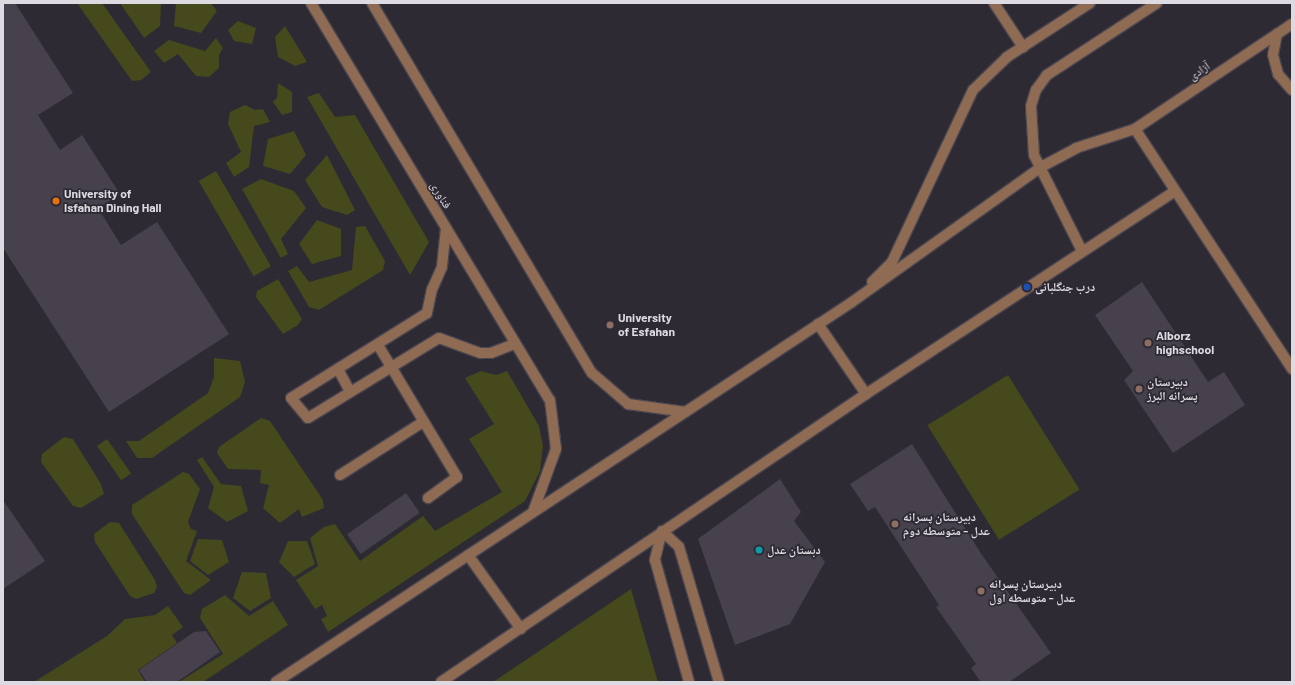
<!DOCTYPE html>
<html>
<head>
<meta charset="utf-8">
<style>
  body { margin:0 }
  #map { position:relative; width:1295px; height:685px; overflow:hidden; background:#2e2a34; font-family:Barlow,"Noto Naskh Arabic",sans-serif }
  div>[style] { position:absolute }
  .green>* { inset:0; background:#45491c; transform-origin:0 0 }
  .building>* { inset:0; background:#46414c; transform-origin:0 0 }
  .roads { filter:drop-shadow(1px 0 #4a4650) drop-shadow(-1px 0 #4a4650) drop-shadow(0 1px #4a4650) drop-shadow(0 -1px #4a4650) }
  .minor>* { height:10px; margin:-5px; padding:0 5px; transform-origin:5px; border-radius:5px; background:#8f6b53 }
  .dots>* { width:11px; height:11px; translate:-50% -50%; box-sizing:border-box; border:2px solid #2e2a34; border-radius:50% }
  span { translate:-50% -50%; white-space:nowrap; text-align:center; line-height:1.15; -webkit-text-stroke:3.5px #2e2a34; paint-order:stroke }
  .street-label { font-size:12px; color:#dddae1 }
  .poi-label { font-size:12px; color:#dddae1; font-weight:700 }
  .left { translate:0 -50%; text-align:left }
  .frame { position:absolute; inset:0; border:4px solid #dddae1; pointer-events:none }
</style>
</head>
<body>
<div id="map">
  <div class="green">
    <i style="clip-path:polygon(77px 3px,102px 3px,151px 72px,141px 80px,132px 81px)"></i>
    <i style="clip-path:polygon(120px 3px,161px 3px,160px 26px,144px 38px)"></i>
    <i style="clip-path:polygon(176px 3px,211px 3px,217px 11px,201px 33px,174px 26px)"></i>
    <i style="clip-path:polygon(238px 21px,256px 28px,252px 44px,234px 41px,228px 30px)"></i>
    <i style="clip-path:polygon(285px 26px,307px 62px,295px 66px,278px 57px,275px 37px)"></i>
    <i style="clip-path:polygon(216px 38px,223px 48px,219px 55px,219px 68px,209px 77px,196px 76px,178px 54px,164px 63px,154px 51px,169px 40px,205px 51px)"></i>
    <i style="clip-path:polygon(278px 83px,292px 92px,292px 112px,282px 115px,273px 102px,277px 98px)"></i>
    <i style="clip-path:polygon(319px 93px,335px 117px,355px 115px,429px 242px,410px 275px,307px 97px)"></i>
    <i style="clip-path:polygon(245px 105px,255px 110px,263px 109px,270px 122px,254px 126px,249px 167px,234px 177px,226px 163px,241px 152px,228px 124px,230px 112px)"></i>
    <i style="clip-path:polygon(294px 131px,306px 155px,290px 174px,263px 166px,268px 139px)"></i>
    <i style="clip-path:polygon(327px 155px,355px 210px,347px 215px,322px 207px,305px 180px)"></i>
    <i style="left:216px;top:171px;width:110px;height:20px;rotate:60deg"></i>
    <i style="clip-path:polygon(261px 179px,294px 191px,306px 208px,281px 239px,288px 254px,281px 258px,242px 189px)"></i>
    <i style="clip-path:polygon(317px 220px,341px 229px,341px 256px,312px 264px,299px 244px)"></i>
    <i style="clip-path:polygon(365px 226px,385px 261px,383px 270px,319px 310px,309px 307px,288px 271px,297px 266px,309px 282px,352px 270px,356px 227px)"></i>
    <i style="clip-path:polygon(278px 279px,302px 319px,298px 325px,283px 334px,256px 297px,257px 291px)"></i>
    <i style="clip-path:polygon(214px 358px,240px 361px,245px 382px,240px 397px,152px 458px,137px 458px,126px 441px,139px 441px,208px 393px,214px 377px)"></i>
    <i style="clip-path:polygon(481px 371px,496px 375px,507px 371px,539px 426px,543px 446px,540px 471px,525px 501px,328px 632px,321px 619px,327px 616px,322px 605px,315px 609px,296px 580px,318px 566px,310px 538px,324px 527px,335px 524px,360px 561px,423px 516px,435px 531px,502px 492px,469px 439px,494px 424px,465px 378px)"></i>
    <i style="left:1008px;top:375px;width:135px;height:95px;rotate:58deg"></i>
    <i style="clip-path:polygon(261px 418px,270px 421px,323px 500px,324px 508px,302px 517px,299px 509px,280px 523px,263px 508px,269px 485px,260px 483px,261px 470px,228px 469px,217px 453px,219px 447px)"></i>
    <i style="clip-path:polygon(64px 437px,73px 439px,101px 484px,104px 494px,81px 508px,73px 506px,41px 462px,42px 454px)"></i>
    <i style="left:107px;top:439px;width:42px;height:12px;rotate:55deg"></i>
    <i style="clip-path:polygon(202px 457px,221px 484px,241px 486px,248px 511px,227px 522px,208px 508px,214px 487px,197px 460px)"></i>
    <i style="clip-path:polygon(183px 472px,189px 474px,200px 489px,188px 522px,191px 529px,197px 531px,186px 561px,211px 580px,190px 595px,184px 593px,132px 514px,132px 505px)"></i>
    <i style="clip-path:polygon(110px 522px,119px 523px,155px 580px,157px 587px,154px 593px,136px 599px,130px 596px,95px 542px,94px 534px)"></i>
    <i style="clip-path:polygon(198px 539px,222px 540px,229px 562px,208px 575px,190px 561px)"></i>
    <i style="clip-path:polygon(288px 541px,307px 541px,315px 564px,294px 577px,279px 562px)"></i>
    <i style="clip-path:polygon(242px 572px,266px 573px,271px 598px,250px 611px,233px 598px)"></i>
    <i style="clip-path:polygon(631px 589px,658px 682px,493px 682px)"></i>
    <i style="clip-path:polygon(225px 595px,249px 616px,273px 601px,288px 625px,203px 682px,179px 682px,223px 654px,200px 618px,202px 609px)"></i>
    <i style="clip-path:polygon(168px 606px,183px 627px,172px 635px,177px 643px,138px 670px,145px 682px,34px 682px,107px 636px,125px 619px,155px 615px)"></i>
  </div>
  <div class="building">
    <i style="clip-path:polygon(3px 3px,15px 3px,73px 93px,38px 115px,60px 150px,82px 135px,120px 194px,98px 208px,121px 245px,157px 222px,229px 334px,109px 412px,3px 248px)"></i>
    <i style="clip-path:polygon(1142px 282px,1208px 382px,1224px 372px,1245px 405px,1173px 453px,1124px 380px,1133px 371px,1095px 315px)"></i>
    <i style="clip-path:polygon(912px 444px,982px 555px,1051px 653px,1009px 682px,981px 682px,971px 668px,976px 664px,936px 607px,939px 605px,875px 507px,868px 511px,850px 484px)"></i>
    <i style="clip-path:polygon(780px 479px,801px 512px,794px 521px,825px 562px,790px 624px,735px 645px,698px 539px)"></i>
    <i style="left:406px;top:493px;width:24px;height:72px;rotate:55deg"></i>
    <i style="clip-path:polygon(3px 500px,45px 561px,3px 589px)"></i>
    <i style="clip-path:polygon(206px 631px,220px 652px,177px 682px,147px 682px,139px 670px,194px 632px)"></i>
  </div>
  <div class="roads">
    <div class="minor">
      <i style="left:311px;top:3px;width:463px;rotate:59deg"></i>
      <i style="left:550px;top:400px;width:49px;rotate:83deg"></i>
      <i style="left:556px;top:449px;width:67px;rotate:110.1deg"></i>
      <i style="left:372px;top:3px;width:430px;rotate:59.3deg"></i>
      <i style="left:592px;top:373px;width:48px;rotate:40.7deg"></i>
      <i style="left:628px;top:404px;width:58px;rotate:8deg"></i>
      <i style="left:994px;top:3px;width:53px;rotate:56.6deg"></i>
      <i style="left:1292px;top:24px;width:18px;rotate:146deg"></i>
      <i style="left:1277px;top:34px;width:21px;rotate:101deg"></i>
      <i style="left:1273px;top:55px;width:20px;rotate:75deg"></i>
      <i style="left:1278px;top:74px;width:21px;rotate:49deg"></i>
      <i style="left:1135px;top:129px;width:287px;rotate:56.8deg"></i>
      <i style="left:446px;top:228px;width:39px;rotate:96deg"></i>
      <i style="left:442px;top:267px;width:24px;rotate:114deg"></i>
      <i style="left:432px;top:289px;width:25px;rotate:102deg"></i>
      <i style="left:427px;top:313px;width:160px;rotate:148deg"></i>
      <i style="left:291px;top:398px;width:26px;rotate:50deg"></i>
      <i style="left:308px;top:418px;width:153px;rotate:-31.4deg"></i>
      <i style="left:439px;top:338px;width:44px;rotate:20.1deg"></i>
      <i style="left:480px;top:353px;width:11px"></i>
      <i style="left:491px;top:353px;width:26px;rotate:-21deg"></i>
      <i style="left:1082px;top:251px;width:107px;rotate:-116.6deg"></i>
      <i style="left:1034px;top:155px;width:49px;rotate:-93.5deg"></i>
      <i style="left:1031px;top:106px;width:17px;rotate:-73deg"></i>
      <i style="left:1036px;top:90px;width:19px;rotate:-54deg"></i>
      <i style="left:1047px;top:75px;width:131px;rotate:-33.2deg"></i>
      <i style="left:872px;top:282px;width:28px;rotate:-45deg"></i>
      <i style="left:892px;top:262px;width:190px;rotate:-64.8deg"></i>
      <i style="left:973px;top:90px;width:47px;rotate:-44.1deg"></i>
      <i style="left:1007px;top:57px;width:99px;rotate:-33deg"></i>
      <i style="left:818px;top:324px;width:85px;rotate:55.6deg"></i>
      <i style="left:378px;top:345px;width:154px;rotate:59.1deg"></i>
      <i style="left:457px;top:477px;width:36px;rotate:144deg"></i>
      <i style="left:338px;top:369px;width:26px;rotate:62deg"></i>
      <i style="left:340px;top:475px;width:98px;rotate:-32.6deg"></i>
      <i style="left:662px;top:531px;width:23px;rotate:43deg"></i>
      <i style="left:679px;top:547px;width:141px;rotate:73.5deg"></i>
      <i style="left:662px;top:531px;width:30px;rotate:104deg"></i>
      <i style="left:655px;top:560px;width:127px;rotate:74.4deg"></i>
      <i style="left:468px;top:555px;width:91px;rotate:54.4deg"></i>
      <i style="left:276px;top:682px;width:690px;rotate:-33.41deg"></i>
      <i style="left:852px;top:302px;width:232px;rotate:-35.5deg"></i>
      <i style="left:1041px;top:167px;width:40px;rotate:-28deg"></i>
      <i style="left:1076px;top:148px;width:62px;rotate:-17.9deg"></i>
      <i style="left:1135px;top:129px;width:171px;rotate:-33.8deg"></i>
      <i style="left:441px;top:682px;width:513px;rotate:-34.12deg"></i>
      <i style="left:866px;top:394px;width:368px;rotate:-33.3deg"></i>
    </div>
  </div>
  <div class="dots">
    <i style="left:56px;top:201px;background:#e8710a"></i>
    <i style="left:1027px;top:287px;background:#1a4fb4"></i>
    <i style="left:610px;top:325px;background:#8d6e63"></i>
    <i style="left:1148px;top:343px;background:#8d6e63"></i>
    <i style="left:1139px;top:389px;background:#8d6e63"></i>
    <i style="left:895px;top:524px;background:#8d6e63"></i>
    <i style="left:759px;top:550px;background:#0f9aa8"></i>
    <i style="left:981px;top:591px;background:#8d6e63"></i>
  </div>
  <div class="street-label">
    <span style="left:1199px;top:71px;rotate:-34deg">آزادی</span>
    <span style="left:441px;top:195px;rotate:59deg">فناوری</span>
  </div>
  <div class="poi-label">
    <span class="left" style="left:64px;top:201px">University of<br>Isfahan Dining Hall</span>
    <span class="left" style="left:1035px;top:287px">درب جنگلبانی</span>
    <span class="left" style="left:618px;top:325px">University<br>of Esfahan</span>
    <span class="left" style="left:1156px;top:343px">Alborz<br>highschool</span>
    <span class="left" style="left:1147px;top:389px">دبیرستان<br>پسرانه البرز</span>
    <span class="left" style="left:903px;top:524px">دبیرستان پسرانه<br>عدل - متوسطه دوم</span>
    <span class="left" style="left:767px;top:550px">دبستان عدل</span>
    <span class="left" style="left:989px;top:591px">دبیرستان پسرانه<br>عدل - متوسطه اول</span>
  </div>
  <div class="frame"></div>
</div>
</body>
</html>
